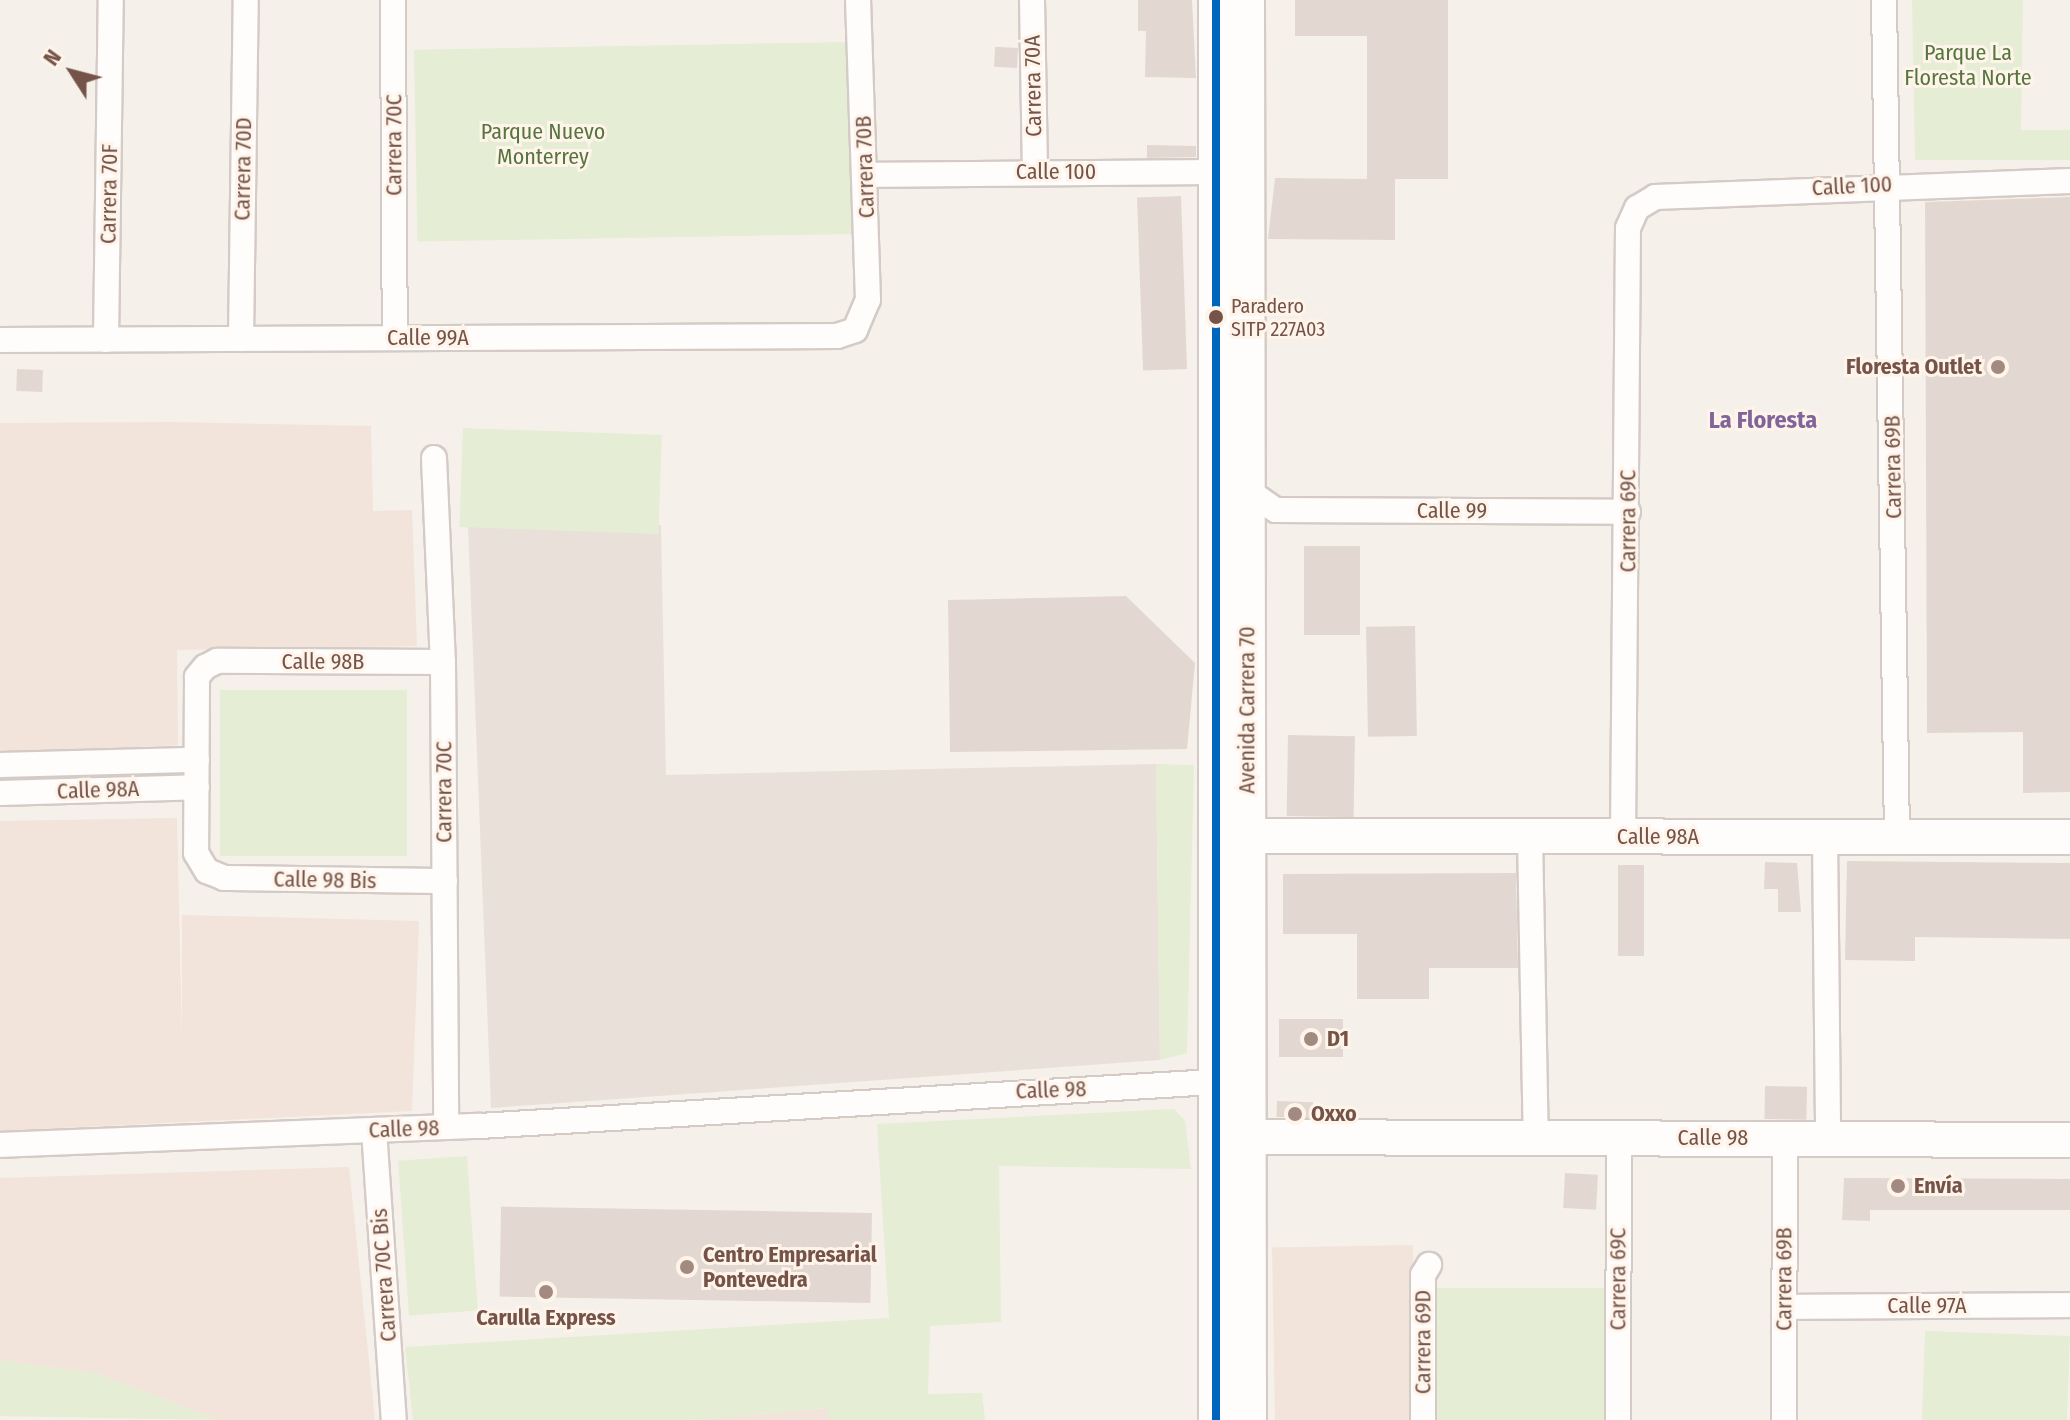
<!DOCTYPE html>
<html>
<head>
<meta charset="utf-8">
<style>
  body { margin:0 }
  #map { position:relative; width:2070px; height:1420px; overflow:hidden; background:#f6f0ea; font-family:"Fira Sans Condensed",sans-serif }
  div>[style] { position:absolute }
  .residential>* { inset:0; background:#f2e4da; transform-origin:0 0 }
  .industrial>* { inset:0; background:#e9e0da }
  .green>* { inset:0; background:#e5edd4; transform-origin:0 0 }
  .building>* { inset:0; background:#e3d8d1; transform-origin:0 0 }
  .roads { filter:drop-shadow(2px 0 #d5cbc6) drop-shadow(-2px 0 #d5cbc6) drop-shadow(0 2px #d5cbc6) drop-shadow(0 -2px #d5cbc6) }
  .street>* { height:24px; margin:-12px; padding:0 12px; transform-origin:12px; border-radius:12px; background:#fefdfc }
  .secondary>* { height:34px; margin:-17px; padding:0 17px; transform-origin:17px; border-radius:17px; background:#fefdfc }
  .bus-1>* { height:8px; margin:-4px; padding:0 4px; transform-origin:4px; border-radius:4px; background:#0065bd }
  .dots>* { width:22px; height:22px; translate:-50% -50%; box-sizing:border-box; border:4px solid #fff4ea; border-radius:50% }
  span { translate:-50% -50%; white-space:nowrap; text-align:center; line-height:1.15; -webkit-text-stroke:6px #fff4ea; paint-order:stroke }
  .bus-label { font-size:20px; color:#755349 }
  .left { translate:0 -50%; text-align:left }
  .park-label { font-size:22px; color:#55753e }
  .street-label { font-size:22px; color:#755349 }
  .poi-label { font-size:22px; color:#755349; font-weight:700 }
  .right { translate:-100% -50%; text-align:right }
  .neighbourhood-label { font-size:24px; color:#816499; font-weight:700 }
  .north { position:absolute; left:32px; top:32px; width:80px; height:80px; -webkit-text-stroke:6px #fff4ea; paint-order:stroke; rotate:306deg; font-size:22px; font-weight:700; line-height:32px; text-align:center; color:#755349 }
  .north::after { content:''; display:block; margin:auto; width:28px; height:36px; background:#755349; clip-path:polygon(50% 0,100% 100%,50% 72%,0 100%) }
</style>
</head>
<body>
<div id="map">
  <div class="residential">
    <i style="clip-path:polygon(172px 422px,371px 426px,373px 511px,412px 510px,417px 646px,177px 650px,178px 745px,0 754px,0 423px)"></i>
    <i style="clip-path:polygon(177px 818px,182px 1040px,182px 915px,419px 921px,412px 1111px,0 1131px,0 821px)"></i>
    <i style="clip-path:polygon(349px 1167px,375px 1420px,218px 1420px,96px 1373px,0 1360px,0 1178px)"></i>
    <i style="left:1413px;top:1245px;width:175px;height:141px;rotate:89deg"></i>
    <i style="clip-path:polygon(828px 1408px,829px 1420px,691px 1420px)"></i>
  </div>
  <div class="industrial">
    <i style="clip-path:polygon(661px 525px,666px 775px,1156px 764px,1160px 1060px,491px 1108px,468px 527px)"></i>
  </div>
  <div class="green">
    <i style="clip-path:polygon(1912px 0,2023px 0,2021px 130px,2070px 130px,2070px 160px,1915px 160px)"></i>
    <i style="left:852px;top:42px;width:192px;height:438px;rotate:89deg"></i>
    <i style="left:463px;top:428px;width:199px;height:99px;rotate:2deg"></i>
    <i style="left:407px;top:690px;width:166px;height:187px;rotate:90deg"></i>
    <i style="clip-path:polygon(1156px 764px,1194px 765px,1187px 1053px,1160px 1060px)"></i>
    <i style="clip-path:polygon(1174px 1109px,1185px 1121px,1191px 1169px,999px 1166px,1001px 1322px,930px 1326px,928px 1394px,982px 1393px,985px 1420px,829px 1420px,827px 1408px,691px 1420px,413px 1420px,405px 1347px,889px 1318px,877px 1124px)"></i>
    <i style="left:467px;top:1156px;width:155px;height:69px;rotate:86deg"></i>
    <i style="left:1605px;top:1288px;width:132px;height:176px;rotate:90deg"></i>
    <i style="left:1925px;top:1331px;width:145px;height:89px;rotate:2deg"></i>
    <i style="clip-path:polygon(0 1360px,96px 1373px,218px 1420px,0 1416px)"></i>
  </div>
  <div class="building">
    <i style="clip-path:polygon(1138px 0,1192px 0,1196px 78px,1145px 77px,1146px 31px,1138px 31px)"></i>
    <i style="clip-path:polygon(1295px 0,1448px 0,1448px 179px,1395px 179px,1395px 240px,1268px 239px,1275px 178px,1367px 179px,1367px 36px,1295px 36px)"></i>
    <i style="left:1018px;top:48px;width:20px;height:23px;rotate:93deg"></i>
    <i style="clip-path:polygon(1147px 145px,1196px 146px,1196px 157px,1147px 158px)"></i>
    <i style="left:1181px;top:196px;width:173px;height:44px;rotate:88deg"></i>
    <i style="clip-path:polygon(2070px 197px,2070px 792px,2023px 793px,2023px 732px,1927px 733px,1925px 202px)"></i>
    <i style="left:17px;top:369px;width:26px;height:22px;rotate:2deg"></i>
    <i style="left:1304px;top:546px;width:56px;height:89px"></i>
    <i style="clip-path:polygon(1126px 596px,1195px 663px,1187px 749px,950px 752px,948px 600px)"></i>
    <i style="left:1415px;top:626px;width:110px;height:49px;rotate:89deg"></i>
    <i style="left:1288px;top:735px;width:67px;height:81px;rotate:1deg"></i>
    <i style="clip-path:polygon(1847px 861px,2070px 863px,2070px 939px,1915px 937px,1915px 961px,1845px 960px)"></i>
    <i style="clip-path:polygon(1765px 862px,1797px 863px,1801px 912px,1778px 912px,1778px 889px,1764px 889px)"></i>
    <i style="left:1618px;top:865px;width:26px;height:91px"></i>
    <i style="clip-path:polygon(1516px 873px,1518px 968px,1429px 968px,1429px 999px,1357px 999px,1357px 934px,1283px 934px,1283px 874px)"></i>
    <i style="left:1343px;top:1019px;width:38px;height:64px;rotate:90deg"></i>
    <i style="left:1765px;top:1086px;width:42px;height:33px;rotate:1deg"></i>
    <i style="left:1277px;top:1101px;width:36px;height:16px;rotate:2deg"></i>
    <i style="left:1565px;top:1173px;width:33px;height:35px;rotate:3deg"></i>
    <i style="clip-path:polygon(1844px 1178px,2070px 1179px,2070px 1210px,1870px 1210px,1870px 1221px,1842px 1220px)"></i>
    <i style="left:872px;top:1213px;width:90px;height:371px;rotate:91deg"></i>
  </div>
  <div class="roads">
    <div class="street">
      <i style="left:393px;top:0;width:338px;rotate:89.7deg"></i>
      <i style="left:1032px;top:0;width:171px;rotate:89deg"></i>
      <i style="left:1884px;top:0;width:837px;rotate:89.11deg"></i>
      <i style="left:866px;top:175px;width:366px;rotate:-0.5deg"></i>
      <i style="left:241px;top:339px;width:339px;rotate:-89.2deg"></i>
      <i style="left:0;top:340px;width:837px;rotate:-0.27deg"></i>
      <i style="left:837px;top:336px;width:19px;rotate:-18deg"></i>
      <i style="left:855px;top:330px;width:33px;rotate:-67deg"></i>
      <i style="left:868px;top:300px;width:300px;rotate:-91.9deg"></i>
      <i style="left:106px;top:340px;width:340px;rotate:-89.2deg"></i>
      <i style="left:434px;top:458px;width:204px;rotate:87.5deg"></i>
      <i style="left:443px;top:662px;width:465px;rotate:89.6deg"></i>
      <i style="left:1247px;top:490px;width:35px;rotate:35deg"></i>
      <i style="left:1276px;top:510px;width:352px;rotate:0.3deg"></i>
      <i style="left:443px;top:662px;width:226px;rotate:-179.7deg"></i>
      <i style="left:217px;top:661px;width:13px;rotate:153deg"></i>
      <i style="left:205px;top:667px;width:13px;rotate:129deg"></i>
      <i style="left:197px;top:677px;width:176px;rotate:90.3deg"></i>
      <i style="left:196px;top:853px;width:21px;rotate:59deg"></i>
      <i style="left:207px;top:871px;width:18px;rotate:22deg"></i>
      <i style="left:224px;top:878px;width:221px;rotate:0.8deg"></i>
      <i style="left:0;top:765px;width:197px;rotate:-1.5deg"></i>
      <i style="left:0;top:793px;width:197px;rotate:-1.7deg"></i>
      <i style="left:1530px;top:836px;width:302px;rotate:88.9deg"></i>
      <i style="left:1623px;top:837px;width:609px;rotate:-89.53deg"></i>
      <i style="left:1628px;top:228px;width:22px;rotate:-66deg"></i>
      <i style="left:1637px;top:208px;width:21px;rotate:-31deg"></i>
      <i style="left:1655px;top:197px;width:415px;rotate:-2.2deg"></i>
      <i style="left:1825px;top:837px;width:302px;rotate:89.4deg"></i>
      <i style="left:374px;top:1130px;width:291px;rotate:86.1deg"></i>
      <i style="left:0;top:1145px;width:479px;rotate:-2.3deg"></i>
      <i style="left:479px;top:1126px;width:735px;rotate:-3.43deg"></i>
      <i style="left:1784px;top:1307px;width:286px;rotate:-0.4deg"></i>
      <i style="left:1423px;top:1420px;width:145px;rotate:-90deg"></i>
      <i style="left:1423px;top:1275px;width:12px;rotate:-59deg"></i>
      <i style="left:1618px;top:1420px;width:282px;rotate:-89.8deg"></i>
      <i style="left:1784px;top:1420px;width:281px;rotate:-89.8deg"></i>
    </div>
    <div class="secondary">
      <i style="left:1216px;top:0;width:1420px;rotate:90deg"></i>
      <i style="left:1247px;top:0;width:1420px;rotate:89.92deg"></i>
      <i style="left:1246px;top:836px;width:824px;rotate:0.07deg"></i>
      <i style="left:1231px;top:1126px;width:20px;rotate:33deg"></i>
      <i style="left:1248px;top:1137px;width:822px;rotate:0.21deg"></i>
    </div>
  </div>
  <div class="bus-1">
    <i style="left:1216px;top:0;width:1420px;rotate:90deg"></i>
  </div>
  <div class="dots">
    <i style="left:1216px;top:317px;background:#755349"></i>
    <i style="left:1998px;top:367px;background:#a28a81"></i>
    <i style="left:1311px;top:1039px;background:#a28a81"></i>
    <i style="left:1295px;top:1114px;background:#a28a81"></i>
    <i style="left:1898px;top:1186px;background:#a28a81"></i>
    <i style="left:687px;top:1267px;background:#a28a81"></i>
    <i style="left:546px;top:1292px;background:#a28a81"></i>
  </div>
  <div class="bus-label">
    <span class="left" style="left:1231px;top:318px">Paradero<br>SITP 227A03</span>
  </div>
  <div class="park-label">
    <span style="left:1968px;top:65px">Parque La<br>Floresta Norte</span>
    <span style="left:543px;top:144px">Parque Nuevo<br>Monterrey</span>
  </div>
  <div class="street-label">
    <span style="left:1033px;top:86px;rotate:-91deg">Carrera 70A</span>
    <span style="left:394px;top:145px;rotate:-90deg">Carrera 70C</span>
    <span style="left:865px;top:167px;rotate:-92deg">Carrera 70B</span>
    <span style="left:243px;top:169px;rotate:-89deg">Carrera 70D</span>
    <span style="left:1056px;top:172px">Calle 100</span>
    <span style="left:1852px;top:186px;rotate:-3deg">Calle 100</span>
    <span style="left:109px;top:194px;rotate:-89deg">Carrera 70F</span>
    <span style="left:428px;top:338px">Calle 99A</span>
    <span style="left:1893px;top:467px;rotate:-91deg">Carrera 69B</span>
    <span style="left:1452px;top:511px">Calle 99</span>
    <span style="left:1628px;top:521px;rotate:-90deg">Carrera 69C</span>
    <span style="left:323px;top:662px">Calle 98B</span>
    <span style="left:1247px;top:710px;rotate:-90deg">Avenida Carrera 70</span>
    <span style="left:98px;top:790px;rotate:-2deg">Calle 98A</span>
    <span style="left:444px;top:792px;rotate:-90deg">Carrera 70C</span>
    <span style="left:1658px;top:837px">Calle 98A</span>
    <span style="left:325px;top:880px;rotate:1deg">Calle 98 Bis</span>
    <span style="left:1051px;top:1090px;rotate:-2deg">Calle 98</span>
    <span style="left:404px;top:1129px;rotate:-2deg">Calle 98</span>
    <span style="left:1713px;top:1138px">Calle 98</span>
    <span style="left:384px;top:1275px;rotate:-94deg">Carrera 70C Bis</span>
    <span style="left:1618px;top:1279px;rotate:-90deg">Carrera 69C</span>
    <span style="left:1784px;top:1279px;rotate:-90deg">Carrera 69B</span>
    <span style="left:1927px;top:1306px">Calle 97A</span>
    <span style="left:1423px;top:1342px;rotate:-90deg">Carrera 69D</span>
  </div>
  <div class="poi-label">
    <span class="right" style="left:1982px;top:367px">Floresta Outlet</span>
    <span class="left" style="left:1327px;top:1039px">D1</span>
    <span class="left" style="left:1311px;top:1114px">Oxxo</span>
    <span class="left" style="left:1914px;top:1186px">Envía</span>
    <span class="left" style="left:703px;top:1267px">Centro Empresarial<br>Pontevedra</span>
    <span style="left:546px;top:1318px">Carulla Express</span>
  </div>
  <div class="neighbourhood-label">
    <span style="left:1763px;top:421px">La Floresta</span>
  </div>
  <div class="north">N</div>
</div>
</body>
</html>
